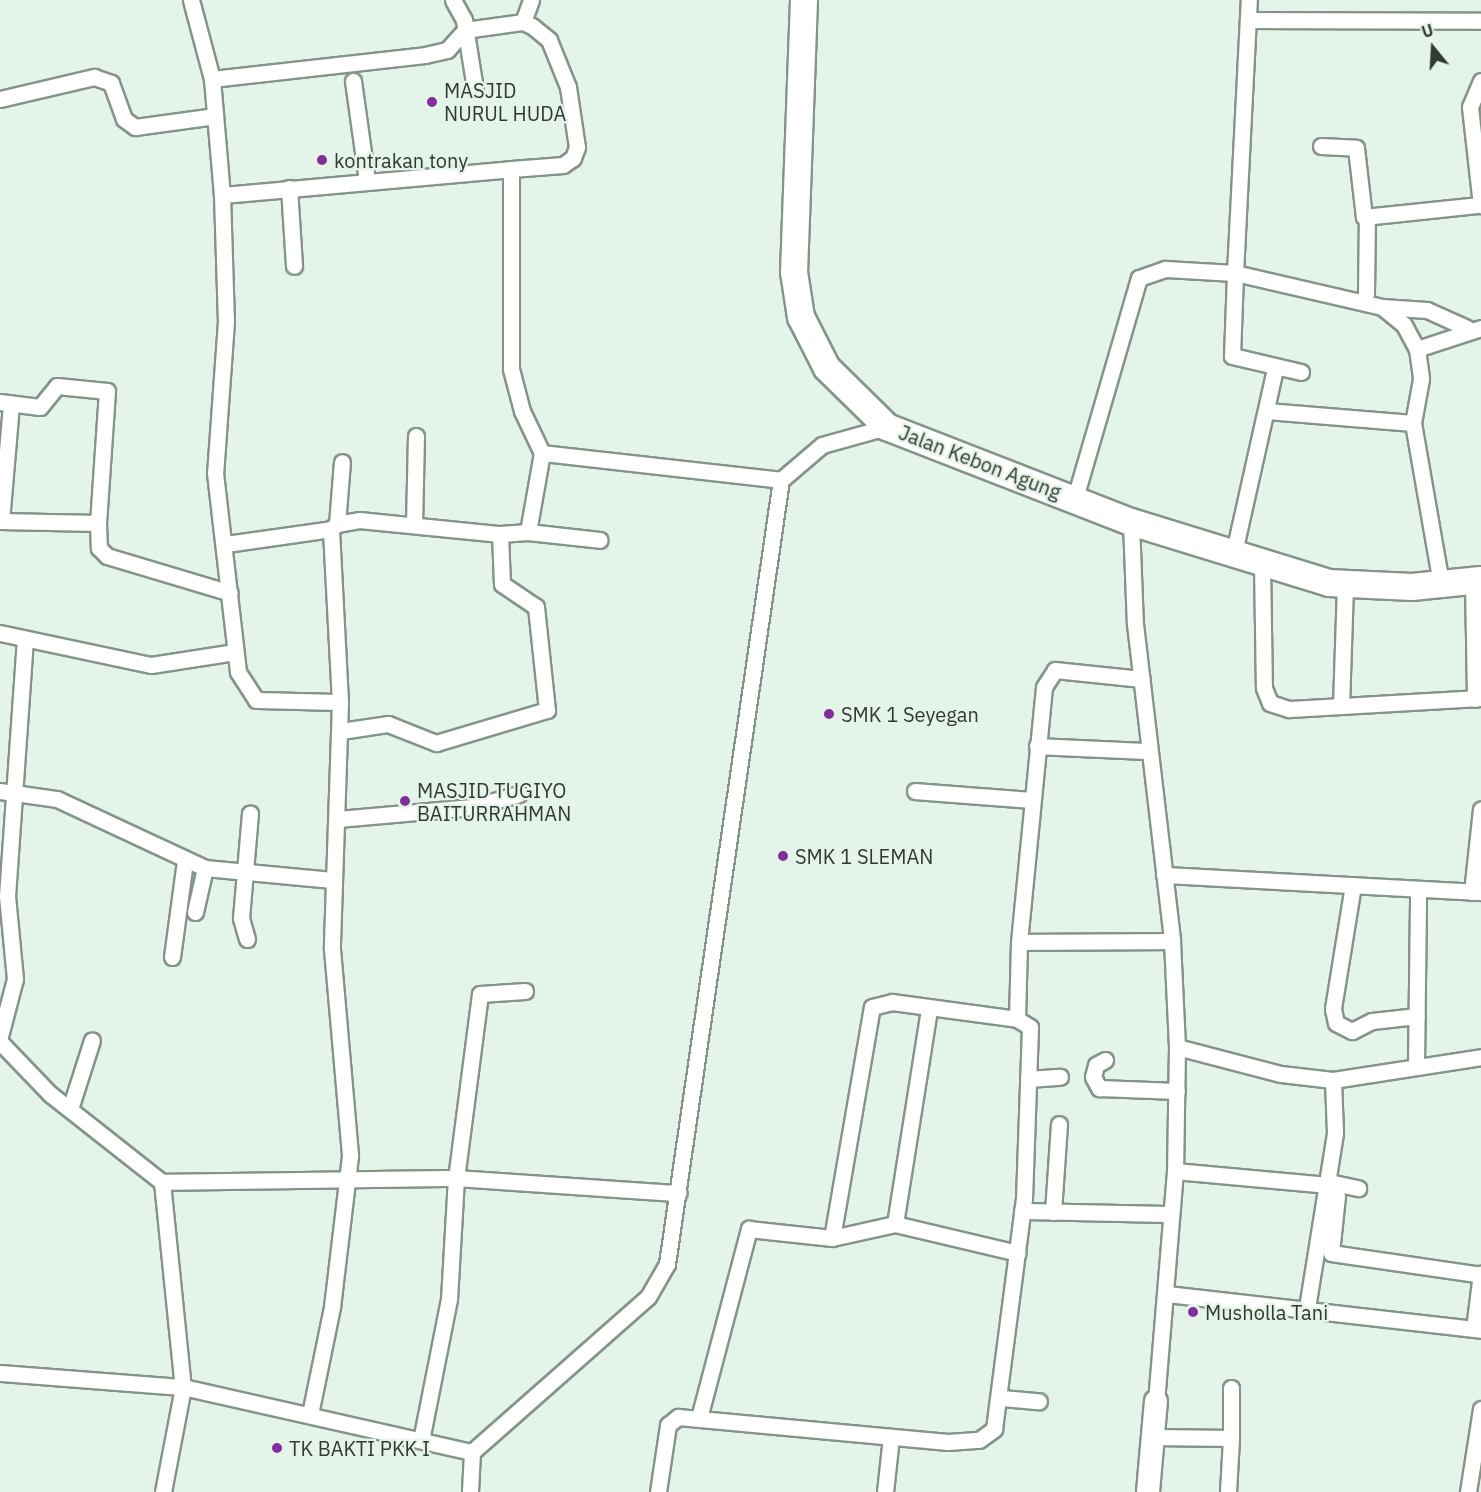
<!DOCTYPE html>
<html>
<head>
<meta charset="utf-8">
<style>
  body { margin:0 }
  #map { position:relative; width:1481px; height:1492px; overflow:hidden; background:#e4f4e8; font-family:"IBM Plex Sans",sans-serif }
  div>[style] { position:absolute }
  .roads { filter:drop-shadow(2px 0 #859489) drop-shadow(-2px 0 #859489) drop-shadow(0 2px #859489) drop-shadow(0 -2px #859489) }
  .minor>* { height:15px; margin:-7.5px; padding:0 7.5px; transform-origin:7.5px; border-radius:7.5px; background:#fff }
  .secondary>* { height:22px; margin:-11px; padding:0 11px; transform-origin:11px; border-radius:11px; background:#fff }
  .primary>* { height:26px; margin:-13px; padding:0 13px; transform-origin:13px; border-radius:13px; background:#fff }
  .dots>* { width:16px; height:16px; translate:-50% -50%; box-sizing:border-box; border:3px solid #e4f4e8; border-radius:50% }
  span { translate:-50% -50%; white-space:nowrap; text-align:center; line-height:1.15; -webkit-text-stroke:4.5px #e4f4e8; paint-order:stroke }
  .poi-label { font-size:20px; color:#323834 }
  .left { translate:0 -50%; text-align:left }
  .street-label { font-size:20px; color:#323834 }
  .north { position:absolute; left:1403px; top:18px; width:60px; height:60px; -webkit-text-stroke:4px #e4f4e8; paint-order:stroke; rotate:342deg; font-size:16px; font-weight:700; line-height:24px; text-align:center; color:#323834 }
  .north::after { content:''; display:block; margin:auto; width:21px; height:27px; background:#323834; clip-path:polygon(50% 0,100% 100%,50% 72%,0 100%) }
</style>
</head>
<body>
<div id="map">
  <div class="roads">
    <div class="minor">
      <i style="left:191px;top:0;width:82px;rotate:75.1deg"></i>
      <i style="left:212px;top:79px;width:116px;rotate:85.1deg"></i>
      <i style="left:222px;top:195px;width:126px;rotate:88.2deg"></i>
      <i style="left:226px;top:321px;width:152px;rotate:94.1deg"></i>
      <i style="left:215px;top:473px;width:200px;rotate:83.4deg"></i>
      <i style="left:238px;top:672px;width:33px;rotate:57deg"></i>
      <i style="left:256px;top:700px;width:84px;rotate:1.4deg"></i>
      <i style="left:340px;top:702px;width:247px;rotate:91.9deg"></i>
      <i style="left:332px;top:949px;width:208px;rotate:85deg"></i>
      <i style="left:350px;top:1156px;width:152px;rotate:96.8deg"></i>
      <i style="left:332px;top:1307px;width:109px;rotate:101.6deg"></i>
      <i style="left:453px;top:0;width:23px;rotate:61deg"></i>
      <i style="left:464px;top:20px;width:70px;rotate:80.9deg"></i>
      <i style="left:1250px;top:20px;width:231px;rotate:0.2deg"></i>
      <i style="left:523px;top:22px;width:23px;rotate:-70deg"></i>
      <i style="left:465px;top:30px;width:59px;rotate:-7.9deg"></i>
      <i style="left:523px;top:22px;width:10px;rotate:24deg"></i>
      <i style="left:532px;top:26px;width:22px;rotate:39deg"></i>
      <i style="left:549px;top:40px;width:51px;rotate:68deg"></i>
      <i style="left:568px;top:87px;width:61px;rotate:81.5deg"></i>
      <i style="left:577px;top:147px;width:12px;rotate:110deg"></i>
      <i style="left:573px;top:158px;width:12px;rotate:145deg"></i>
      <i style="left:563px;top:165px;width:52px;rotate:175.6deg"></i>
      <i style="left:511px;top:169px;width:200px;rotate:90deg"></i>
      <i style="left:511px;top:369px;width:43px;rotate:75.3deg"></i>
      <i style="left:522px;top:411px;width:47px;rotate:64.5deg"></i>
      <i style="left:212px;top:79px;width:214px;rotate:-6.4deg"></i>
      <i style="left:425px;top:55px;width:23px;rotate:-13deg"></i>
      <i style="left:447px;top:50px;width:27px;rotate:-48deg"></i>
      <i style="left:353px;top:81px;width:101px;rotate:82deg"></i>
      <i style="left:1481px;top:81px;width:28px;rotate:113deg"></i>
      <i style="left:1470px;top:107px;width:99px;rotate:83.6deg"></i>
      <i style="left:0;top:99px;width:97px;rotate:-13.2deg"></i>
      <i style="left:94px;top:77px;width:18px;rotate:19deg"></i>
      <i style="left:111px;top:83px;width:38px;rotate:70deg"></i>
      <i style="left:124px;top:119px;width:14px;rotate:36deg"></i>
      <i style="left:135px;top:127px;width:81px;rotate:-7.8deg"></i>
      <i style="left:1321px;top:146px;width:35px;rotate:3deg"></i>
      <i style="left:1356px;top:148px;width:69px;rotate:83.4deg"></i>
      <i style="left:1364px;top:217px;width:116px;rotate:-6deg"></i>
      <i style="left:289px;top:188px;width:78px;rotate:86.3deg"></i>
      <i style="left:222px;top:195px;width:290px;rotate:-5.1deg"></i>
      <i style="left:1366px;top:294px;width:77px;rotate:-89.3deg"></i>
      <i style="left:1382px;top:307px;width:45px;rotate:3.8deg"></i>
      <i style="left:1427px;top:310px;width:44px;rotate:24.2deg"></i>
      <i style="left:1417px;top:349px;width:30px;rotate:82deg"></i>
      <i style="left:1421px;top:379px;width:45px;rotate:100.3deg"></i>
      <i style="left:1413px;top:423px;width:163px;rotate:80.1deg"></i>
      <i style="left:1301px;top:372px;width:71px;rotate:-166.9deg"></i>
      <i style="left:1232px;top:356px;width:83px;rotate:-87.9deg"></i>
      <i style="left:1235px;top:273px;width:151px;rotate:13deg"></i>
      <i style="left:1382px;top:307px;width:28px;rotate:39deg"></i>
      <i style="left:1404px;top:325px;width:27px;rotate:62deg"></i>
      <i style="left:1417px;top:349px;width:67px;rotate:-18.2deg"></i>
      <i style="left:0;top:402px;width:40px;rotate:7.1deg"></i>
      <i style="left:40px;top:407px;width:27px;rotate:-51deg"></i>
      <i style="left:57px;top:386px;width:50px;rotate:5.7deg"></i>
      <i style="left:107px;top:391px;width:132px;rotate:93.9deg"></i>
      <i style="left:98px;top:523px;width:98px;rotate:-178.8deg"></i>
      <i style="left:1267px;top:411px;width:146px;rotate:4.7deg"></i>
      <i style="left:1075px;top:498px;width:229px;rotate:-73.8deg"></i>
      <i style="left:1139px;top:278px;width:28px;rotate:-19deg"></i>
      <i style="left:1165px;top:269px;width:70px;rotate:3.3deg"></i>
      <i style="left:1235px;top:273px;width:273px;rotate:-87.1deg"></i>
      <i style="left:1px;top:521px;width:117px;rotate:-85.1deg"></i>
      <i style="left:1131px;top:522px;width:102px;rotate:87.8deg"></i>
      <i style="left:1135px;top:624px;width:319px;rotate:83.3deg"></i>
      <i style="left:1172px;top:941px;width:106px;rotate:87.3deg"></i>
      <i style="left:1177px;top:1047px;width:124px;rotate:90.9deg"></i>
      <i style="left:1175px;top:1171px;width:231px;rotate:94.7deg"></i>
      <i style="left:98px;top:523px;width:25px;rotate:88deg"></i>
      <i style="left:99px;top:548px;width:11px;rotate:45deg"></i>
      <i style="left:107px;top:556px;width:128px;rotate:16.7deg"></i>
      <i style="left:337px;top:524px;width:62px;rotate:-85.4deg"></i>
      <i style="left:414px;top:524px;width:88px;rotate:-88.7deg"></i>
      <i style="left:528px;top:532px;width:72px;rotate:6.3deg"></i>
      <i style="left:226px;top:544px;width:106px;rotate:-8.1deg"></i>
      <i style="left:1234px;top:552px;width:189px;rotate:-77.4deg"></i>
      <i style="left:1262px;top:564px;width:124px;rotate:89.1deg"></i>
      <i style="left:1264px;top:688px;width:16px;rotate:68deg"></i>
      <i style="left:1270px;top:703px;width:20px;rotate:18deg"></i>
      <i style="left:1289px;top:709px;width:192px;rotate:-3.3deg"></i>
      <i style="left:1473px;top:581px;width:118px;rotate:89deg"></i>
      <i style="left:0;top:633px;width:154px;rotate:12deg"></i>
      <i style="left:151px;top:665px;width:85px;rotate:-8.8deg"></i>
      <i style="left:340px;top:702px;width:173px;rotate:-93deg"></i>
      <i style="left:331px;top:529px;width:8px;rotate:-40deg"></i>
      <i style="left:337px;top:524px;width:22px;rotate:-10deg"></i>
      <i style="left:359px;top:520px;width:142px;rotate:5.7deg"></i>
      <i style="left:500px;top:534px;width:28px;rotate:-4deg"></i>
      <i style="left:528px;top:532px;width:80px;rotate:-80deg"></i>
      <i style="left:542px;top:453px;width:241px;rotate:6.4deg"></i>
      <i style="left:1341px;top:706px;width:121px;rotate:-88.1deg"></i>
      <i style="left:341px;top:731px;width:48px;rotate:-8.5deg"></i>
      <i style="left:388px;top:724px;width:52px;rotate:21.6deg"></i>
      <i style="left:436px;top:743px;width:116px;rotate:-16.6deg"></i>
      <i style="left:547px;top:710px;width:104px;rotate:-96.1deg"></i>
      <i style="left:536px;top:607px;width:41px;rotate:-145.9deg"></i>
      <i style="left:502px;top:584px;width:50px;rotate:-92.3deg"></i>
      <i style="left:1037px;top:746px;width:112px;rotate:2.6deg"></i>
      <i style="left:0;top:791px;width:58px;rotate:8deg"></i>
      <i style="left:57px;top:799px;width:163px;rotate:25deg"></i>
      <i style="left:205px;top:868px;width:128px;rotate:5.4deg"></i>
      <i style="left:915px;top:791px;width:116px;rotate:4.4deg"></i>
      <i style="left:338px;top:819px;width:135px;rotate:-5.1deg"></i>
      <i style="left:472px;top:807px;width:49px;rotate:-15.5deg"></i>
      <i style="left:1164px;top:875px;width:317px;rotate:3.1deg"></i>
      <i style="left:1353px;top:885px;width:126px;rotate:99.2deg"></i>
      <i style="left:1333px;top:1009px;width:14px;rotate:78deg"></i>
      <i style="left:1336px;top:1023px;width:18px;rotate:27deg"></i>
      <i style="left:1352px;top:1031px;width:22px;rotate:-27deg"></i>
      <i style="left:1372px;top:1021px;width:45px;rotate:-6.3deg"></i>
      <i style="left:1472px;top:892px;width:83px;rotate:-83.8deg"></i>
      <i style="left:195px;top:912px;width:45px;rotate:-77.2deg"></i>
      <i style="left:247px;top:939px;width:22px;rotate:-106deg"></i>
      <i style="left:241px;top:918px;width:105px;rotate:-85.1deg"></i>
      <i style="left:1019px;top:942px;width:153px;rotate:-0.4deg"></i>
      <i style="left:172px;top:957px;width:97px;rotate:-82.3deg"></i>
      <i style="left:525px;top:991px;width:45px;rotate:176.2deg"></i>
      <i style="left:480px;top:994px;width:186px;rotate:97.4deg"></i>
      <i style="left:456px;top:1178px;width:223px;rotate:3.9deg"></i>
      <i style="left:0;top:1036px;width:59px;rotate:-75.3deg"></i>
      <i style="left:15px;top:979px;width:83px;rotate:-95.5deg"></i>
      <i style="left:7px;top:896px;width:258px;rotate:-86deg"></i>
      <i style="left:0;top:1042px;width:72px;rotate:46.1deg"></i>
      <i style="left:50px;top:1094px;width:142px;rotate:38.2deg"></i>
      <i style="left:162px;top:1182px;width:294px;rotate:-0.8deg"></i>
      <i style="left:456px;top:1178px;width:121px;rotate:93.3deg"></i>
      <i style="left:449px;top:1299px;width:144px;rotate:101.2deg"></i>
      <i style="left:1177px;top:1047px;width:107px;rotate:14.6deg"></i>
      <i style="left:1281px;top:1074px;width:52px;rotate:6.6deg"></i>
      <i style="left:1333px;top:1080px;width:150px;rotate:-8.8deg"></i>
      <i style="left:1105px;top:1060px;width:10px;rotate:151deg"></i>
      <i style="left:1096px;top:1065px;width:12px;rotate:104deg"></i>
      <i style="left:1093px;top:1077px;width:13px;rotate:61deg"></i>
      <i style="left:1099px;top:1088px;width:78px;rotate:2.2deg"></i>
      <i style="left:1416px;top:1065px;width:175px;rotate:-89.3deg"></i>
      <i style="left:1028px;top:1079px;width:32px;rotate:-4deg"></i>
      <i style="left:70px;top:1109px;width:72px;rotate:-72.3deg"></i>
      <i style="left:1175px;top:1171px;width:154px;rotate:5.2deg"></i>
      <i style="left:1328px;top:1185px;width:14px;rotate:51deg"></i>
      <i style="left:1337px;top:1196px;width:57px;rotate:96deg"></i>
      <i style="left:1331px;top:1253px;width:152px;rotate:8.3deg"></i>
      <i style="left:162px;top:1182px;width:206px;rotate:84.2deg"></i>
      <i style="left:183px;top:1387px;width:107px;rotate:100.8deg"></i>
      <i style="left:1329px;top:1182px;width:30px;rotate:12deg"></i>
      <i style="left:1022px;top:1211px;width:149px;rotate:1.2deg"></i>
      <i style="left:1053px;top:1212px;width:88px;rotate:-86.1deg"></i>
      <i style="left:895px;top:1224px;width:218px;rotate:-81deg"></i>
      <i style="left:832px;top:1238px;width:65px;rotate:-12.5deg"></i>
      <i style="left:895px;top:1224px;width:126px;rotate:13.3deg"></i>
      <i style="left:1167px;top:1294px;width:316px;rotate:6.5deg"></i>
      <i style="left:1307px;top:1308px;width:177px;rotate:-80.9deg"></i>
      <i style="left:1335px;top:1133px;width:53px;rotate:-92.2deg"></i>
      <i style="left:1474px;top:1329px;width:56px;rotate:-82.9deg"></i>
      <i style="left:0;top:1373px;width:184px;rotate:4.4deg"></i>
      <i style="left:183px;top:1387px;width:296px;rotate:12.7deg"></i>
      <i style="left:472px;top:1452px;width:40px;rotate:92.9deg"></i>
      <i style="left:1001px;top:1398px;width:38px;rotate:5deg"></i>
      <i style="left:699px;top:1418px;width:196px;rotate:-75.2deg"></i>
      <i style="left:749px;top:1229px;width:83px;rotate:6.2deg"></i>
      <i style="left:832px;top:1238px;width:234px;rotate:-80.2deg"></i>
      <i style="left:872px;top:1007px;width:21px;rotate:-14deg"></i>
      <i style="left:892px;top:1002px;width:126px;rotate:7.7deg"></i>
      <i style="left:1153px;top:1437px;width:78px;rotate:0.7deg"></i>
      <i style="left:1231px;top:1438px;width:50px;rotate:-90deg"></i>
      <i style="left:472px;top:1452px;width:235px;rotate:-41.4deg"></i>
      <i style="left:648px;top:1297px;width:38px;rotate:-60deg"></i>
      <i style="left:667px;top:1264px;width:792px;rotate:-81.73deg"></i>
      <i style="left:781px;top:480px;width:54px;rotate:-40.5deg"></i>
      <i style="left:822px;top:445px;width:67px;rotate:-15.5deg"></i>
      <i style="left:658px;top:1492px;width:68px;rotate:-81.5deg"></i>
      <i style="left:668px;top:1425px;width:13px;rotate:-39deg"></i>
      <i style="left:678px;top:1417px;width:271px;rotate:5.3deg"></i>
      <i style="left:948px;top:1442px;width:31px;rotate:-4deg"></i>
      <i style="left:979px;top:1440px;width:19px;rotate:-36deg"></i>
      <i style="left:994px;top:1429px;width:232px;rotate:-82.6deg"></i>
      <i style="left:1024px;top:1199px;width:172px;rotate:-88deg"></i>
      <i style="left:1030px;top:1027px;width:15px;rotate:-148deg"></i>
      <i style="left:1017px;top:1019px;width:77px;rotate:-88.5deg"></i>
      <i style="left:1019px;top:942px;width:256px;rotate:-84.4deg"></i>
      <i style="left:1044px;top:687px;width:20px;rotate:-57deg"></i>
      <i style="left:1055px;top:670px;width:87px;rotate:5.9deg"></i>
      <i style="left:885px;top:1492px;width:55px;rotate:-83.8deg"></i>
      <i style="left:1228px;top:1492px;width:54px;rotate:-86.8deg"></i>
      <i style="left:1468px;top:1492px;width:84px;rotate:-81.1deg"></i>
    </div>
    <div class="secondary">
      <i style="left:1148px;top:1492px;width:91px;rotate:-85deg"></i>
    </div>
    <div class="primary">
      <i style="left:804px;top:0;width:272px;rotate:92.1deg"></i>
      <i style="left:794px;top:272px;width:46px;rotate:81.2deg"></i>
      <i style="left:801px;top:317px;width:57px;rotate:63deg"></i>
      <i style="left:827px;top:368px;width:84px;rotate:44.5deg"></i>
      <i style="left:887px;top:427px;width:262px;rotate:21.3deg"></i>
      <i style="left:1131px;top:522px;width:207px;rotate:17.1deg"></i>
      <i style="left:1329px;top:583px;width:83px;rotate:2.8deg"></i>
      <i style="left:1412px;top:587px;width:69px;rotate:-5.8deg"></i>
    </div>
  </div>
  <div class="dots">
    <i style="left:432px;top:102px;background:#812e9d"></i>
    <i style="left:322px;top:160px;background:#812e9d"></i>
    <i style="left:829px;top:714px;background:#812e9d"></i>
    <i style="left:405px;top:801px;background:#812e9d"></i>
    <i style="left:783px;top:856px;background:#812e9d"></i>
    <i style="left:1193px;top:1312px;background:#812e9d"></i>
    <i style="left:277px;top:1448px;background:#812e9d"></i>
  </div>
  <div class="poi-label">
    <span class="left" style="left:444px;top:102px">MASJID<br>NURUL HUDA</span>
    <span class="left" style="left:334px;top:160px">kontrakan tony</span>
    <span class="left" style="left:841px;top:714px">SMK 1 Seyegan</span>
    <span class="left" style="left:417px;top:802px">MASJID TUGIYO<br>BAITURRAHMAN</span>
    <span class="left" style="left:795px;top:856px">SMK 1 SLEMAN</span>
    <span class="left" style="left:1205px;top:1312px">Musholla Tani</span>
    <span class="left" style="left:289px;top:1448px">TK BAKTI PKK I</span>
  </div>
  <div class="street-label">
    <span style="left:980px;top:462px;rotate:21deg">Jalan Kebon Agung</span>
  </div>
  <div class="north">U</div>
</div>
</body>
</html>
